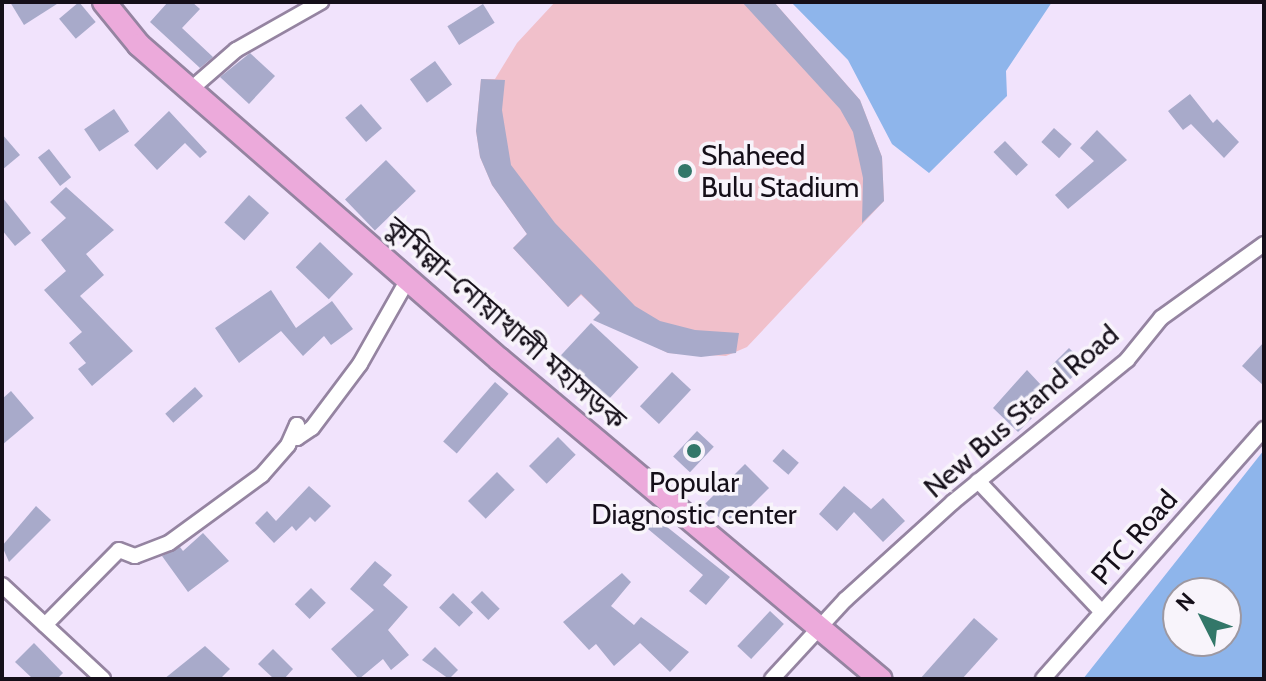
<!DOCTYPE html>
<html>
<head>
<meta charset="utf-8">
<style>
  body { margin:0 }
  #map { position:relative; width:1266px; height:681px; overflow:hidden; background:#f1e3fc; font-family:Cabin,"Noto Sans Bengali",sans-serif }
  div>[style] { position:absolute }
  .green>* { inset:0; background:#f1c0cb }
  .water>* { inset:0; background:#8eb5eb }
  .building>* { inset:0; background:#a8aaca; transform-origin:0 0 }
  .roads { filter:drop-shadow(2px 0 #9584a1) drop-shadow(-2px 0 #9584a1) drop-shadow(0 2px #9584a1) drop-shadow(0 -2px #9584a1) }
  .minor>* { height:14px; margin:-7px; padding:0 7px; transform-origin:7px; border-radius:7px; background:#fff }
  .trunk>* { height:22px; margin:-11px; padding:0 11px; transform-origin:11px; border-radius:11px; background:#ecaadb }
  .dots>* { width:22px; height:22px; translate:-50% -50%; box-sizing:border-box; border:4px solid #f8f4fb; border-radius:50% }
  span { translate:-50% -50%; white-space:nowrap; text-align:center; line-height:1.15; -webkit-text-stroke:7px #f8f4fb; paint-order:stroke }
  .poi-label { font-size:28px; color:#150f19 }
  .left { translate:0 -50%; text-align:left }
  .street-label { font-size:28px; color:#150f19 }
  .frame { position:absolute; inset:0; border:4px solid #150f19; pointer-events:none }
  .north { position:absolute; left:1162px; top:577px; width:80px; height:80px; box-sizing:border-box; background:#f8f4fb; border:2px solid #9d98a1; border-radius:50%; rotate:312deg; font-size:22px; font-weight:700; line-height:32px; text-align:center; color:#150f19 }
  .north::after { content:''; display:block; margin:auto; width:28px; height:36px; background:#337769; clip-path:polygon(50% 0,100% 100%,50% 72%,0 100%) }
</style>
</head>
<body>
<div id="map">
  <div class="green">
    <i style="clip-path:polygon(555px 2px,774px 2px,860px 100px,882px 157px,884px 201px,747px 347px,726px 356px,668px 353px,617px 328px,581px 295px,568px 307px,513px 248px,527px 234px,492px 185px,480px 157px,476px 131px,481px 79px,495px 79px,517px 43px)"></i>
  </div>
  <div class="water">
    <i style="clip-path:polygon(791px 2px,1052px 2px,1006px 71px,1007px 96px,929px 173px,892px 144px,848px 60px)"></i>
    <i style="clip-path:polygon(evenodd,1264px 450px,1264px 679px,1083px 679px,1264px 450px,1178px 593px,1226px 593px,1226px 641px,1178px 641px,1178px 593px)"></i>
  </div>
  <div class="building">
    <i style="clip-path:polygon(10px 2px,60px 2px,24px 25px)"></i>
    <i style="left:79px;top:2px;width:26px;height:26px;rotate:50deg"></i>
    <i style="clip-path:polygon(168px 2px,192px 2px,200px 9px,182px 28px,213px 57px,200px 68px,150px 22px)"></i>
    <i style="clip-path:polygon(742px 2px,774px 2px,860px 100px,882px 157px,884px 201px,862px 223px,863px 178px,853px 132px,840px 109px)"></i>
    <i style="left:483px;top:4px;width:22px;height:42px;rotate:58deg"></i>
    <i style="clip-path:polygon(250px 53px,275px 76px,249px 104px,220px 77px)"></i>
    <i style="left:435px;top:61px;width:29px;height:31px;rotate:54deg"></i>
    <i style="clip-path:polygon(481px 79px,505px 80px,502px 110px,511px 165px,555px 223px,635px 306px,660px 321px,695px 330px,739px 333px,736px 353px,701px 357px,668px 353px,593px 320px,600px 313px,581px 294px,568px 307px,513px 248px,527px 234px,492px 185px,480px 157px,476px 131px)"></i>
    <i style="clip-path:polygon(1190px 94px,1213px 123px,1217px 119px,1239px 142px,1224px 158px,1191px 124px,1183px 130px,1168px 111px)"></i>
    <i style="left:361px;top:104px;width:32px;height:21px;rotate:49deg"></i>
    <i style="left:114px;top:109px;width:27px;height:36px;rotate:56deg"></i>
    <i style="clip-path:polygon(169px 111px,207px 152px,200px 158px,185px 143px,157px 170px,134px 145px)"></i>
    <i style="left:1054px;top:128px;width:24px;height:19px;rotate:42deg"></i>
    <i style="clip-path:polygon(1097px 130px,1127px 160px,1068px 209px,1055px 195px,1094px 161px,1080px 148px)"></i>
    <i style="clip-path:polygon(2px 134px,20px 155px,2px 170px)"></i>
    <i style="left:1005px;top:141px;width:33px;height:16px;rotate:46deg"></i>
    <i style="left:49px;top:149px;width:36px;height:14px;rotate:52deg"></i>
    <i style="left:386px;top:160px;width:43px;height:57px;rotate:46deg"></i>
    <i style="clip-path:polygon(66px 187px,114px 230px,86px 254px,104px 275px,80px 296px,133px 351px,92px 386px,78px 369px,86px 363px,69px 343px,82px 332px,44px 290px,66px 271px,41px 240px,66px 218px,50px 202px)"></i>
    <i style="left:249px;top:195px;width:27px;height:37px;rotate:42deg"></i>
    <i style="clip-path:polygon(2px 197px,31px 233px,15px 246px,2px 230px)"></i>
    <i style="left:320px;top:242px;width:46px;height:35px;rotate:44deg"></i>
    <i style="clip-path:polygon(271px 290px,296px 328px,332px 301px,353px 329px,331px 345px,324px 336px,303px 356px,281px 331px,239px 363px,215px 328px)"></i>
    <i style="left:591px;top:323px;width:65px;height:55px;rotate:43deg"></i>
    <i style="clip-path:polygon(1264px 342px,1264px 386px,1242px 366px)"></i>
    <i style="left:1069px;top:348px;width:23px;height:28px;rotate:45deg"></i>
    <i style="clip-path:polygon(1027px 370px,1042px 386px,1021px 408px,1032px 418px,1018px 432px,993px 408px)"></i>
    <i style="left:672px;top:372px;width:26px;height:47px;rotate:43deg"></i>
    <i style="left:495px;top:382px;width:18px;height:79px;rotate:41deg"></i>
    <i style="left:195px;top:387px;width:12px;height:40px;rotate:48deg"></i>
    <i style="clip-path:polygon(11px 391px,34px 418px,2px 445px,2px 399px)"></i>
    <i style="left:697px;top:431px;width:23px;height:35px;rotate:43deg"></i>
    <i style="left:558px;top:437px;width:25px;height:41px;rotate:45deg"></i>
    <i style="left:783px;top:449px;width:21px;height:16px;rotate:41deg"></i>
    <i style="left:745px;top:464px;width:34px;height:56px;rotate:45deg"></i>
    <i style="left:497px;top:472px;width:25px;height:41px;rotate:45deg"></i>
    <i style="clip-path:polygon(309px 486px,331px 506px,315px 522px,310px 517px,296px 531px,292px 526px,274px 543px,255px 523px,267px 511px,276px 521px)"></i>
    <i style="clip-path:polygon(844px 486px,871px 509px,883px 498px,905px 521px,883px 542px,854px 512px,837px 531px,819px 514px)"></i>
    <i style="clip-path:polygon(36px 506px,51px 520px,9px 562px,2px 546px)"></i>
    <i style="clip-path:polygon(657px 519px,730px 577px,706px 605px,689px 591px,703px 575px,648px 529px)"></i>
    <i style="clip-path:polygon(203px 533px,229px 561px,188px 592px,162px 556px,180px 547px,183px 551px)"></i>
    <i style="clip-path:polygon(375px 561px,392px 575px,383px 585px,408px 607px,388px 630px,409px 655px,391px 670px,383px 659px,359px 679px,331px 649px,374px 610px,350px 589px)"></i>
    <i style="clip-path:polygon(622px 573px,631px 582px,611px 606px,634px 625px,641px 617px,689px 652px,670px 672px,640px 643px,614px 666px,596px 644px,589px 650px,563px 622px)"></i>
    <i style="left:311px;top:588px;width:21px;height:23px;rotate:45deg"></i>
    <i style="left:482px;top:591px;width:25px;height:16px;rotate:45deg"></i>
    <i style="left:453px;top:593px;width:28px;height:20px;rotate:44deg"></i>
    <i style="left:770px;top:611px;width:19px;height:48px;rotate:43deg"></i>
    <i style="clip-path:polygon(974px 618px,998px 639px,962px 679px,920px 679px)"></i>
    <i style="clip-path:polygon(34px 643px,63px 673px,57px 679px,33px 679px,15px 662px)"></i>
    <i style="clip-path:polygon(205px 646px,230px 669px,220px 679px,164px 679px)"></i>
    <i style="clip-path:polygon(435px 647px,458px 670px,449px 679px,422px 660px)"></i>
    <i style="clip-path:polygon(273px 649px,293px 669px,284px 679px,274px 679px,258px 664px)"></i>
  </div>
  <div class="roads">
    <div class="minor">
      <i style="left:190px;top:90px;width:61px;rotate:-41deg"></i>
      <i style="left:236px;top:50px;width:98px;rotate:-29.5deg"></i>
      <i style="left:978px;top:481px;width:180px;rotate:46.6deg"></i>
      <i style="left:2px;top:585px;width:138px;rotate:42.9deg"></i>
      <i style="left:45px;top:625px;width:105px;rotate:-45.4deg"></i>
      <i style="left:119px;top:550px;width:17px;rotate:21deg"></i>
      <i style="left:135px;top:556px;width:36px;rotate:-21deg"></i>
      <i style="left:169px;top:543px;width:115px;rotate:-36.2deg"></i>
      <i style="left:262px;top:475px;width:40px;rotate:-49deg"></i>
      <i style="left:288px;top:445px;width:22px;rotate:-66deg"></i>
      <i style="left:297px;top:425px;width:13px;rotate:90deg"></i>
      <i style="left:297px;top:438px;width:18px;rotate:-34deg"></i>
      <i style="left:312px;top:428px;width:80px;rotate:-53.1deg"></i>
      <i style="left:360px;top:364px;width:98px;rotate:-60.5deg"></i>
      <i style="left:772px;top:679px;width:108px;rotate:-47.3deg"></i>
      <i style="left:845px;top:600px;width:146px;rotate:-42.2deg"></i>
      <i style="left:953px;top:502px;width:225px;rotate:-39.2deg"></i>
      <i style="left:1127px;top:360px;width:54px;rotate:-51deg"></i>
      <i style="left:1161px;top:318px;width:127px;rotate:-35.7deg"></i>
      <i style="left:1043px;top:679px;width:334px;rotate:-48.5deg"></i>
    </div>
    <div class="trunk">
      <i style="left:104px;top:2px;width:55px;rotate:50.9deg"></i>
      <i style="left:139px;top:45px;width:478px;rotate:41.1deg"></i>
      <i style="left:499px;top:359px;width:498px;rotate:40deg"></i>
    </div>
  </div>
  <div class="dots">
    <i style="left:685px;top:171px;background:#337769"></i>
    <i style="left:694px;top:451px;background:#337769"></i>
  </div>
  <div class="poi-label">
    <span class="left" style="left:701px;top:171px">Shaheed<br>Bulu Stadium</span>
    <span style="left:694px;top:498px">Popular<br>Diagnostic center</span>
  </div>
  <div class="street-label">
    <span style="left:506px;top:323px;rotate:41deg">কুমিল্লা–নোয়াখালী মহাসড়ক</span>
    <span style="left:1021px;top:411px;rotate:-41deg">New Bus Stand Road</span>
    <span style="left:1134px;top:537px;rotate:-49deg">PTC Road</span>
  </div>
  <div class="frame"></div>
  <div class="north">N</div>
</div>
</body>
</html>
